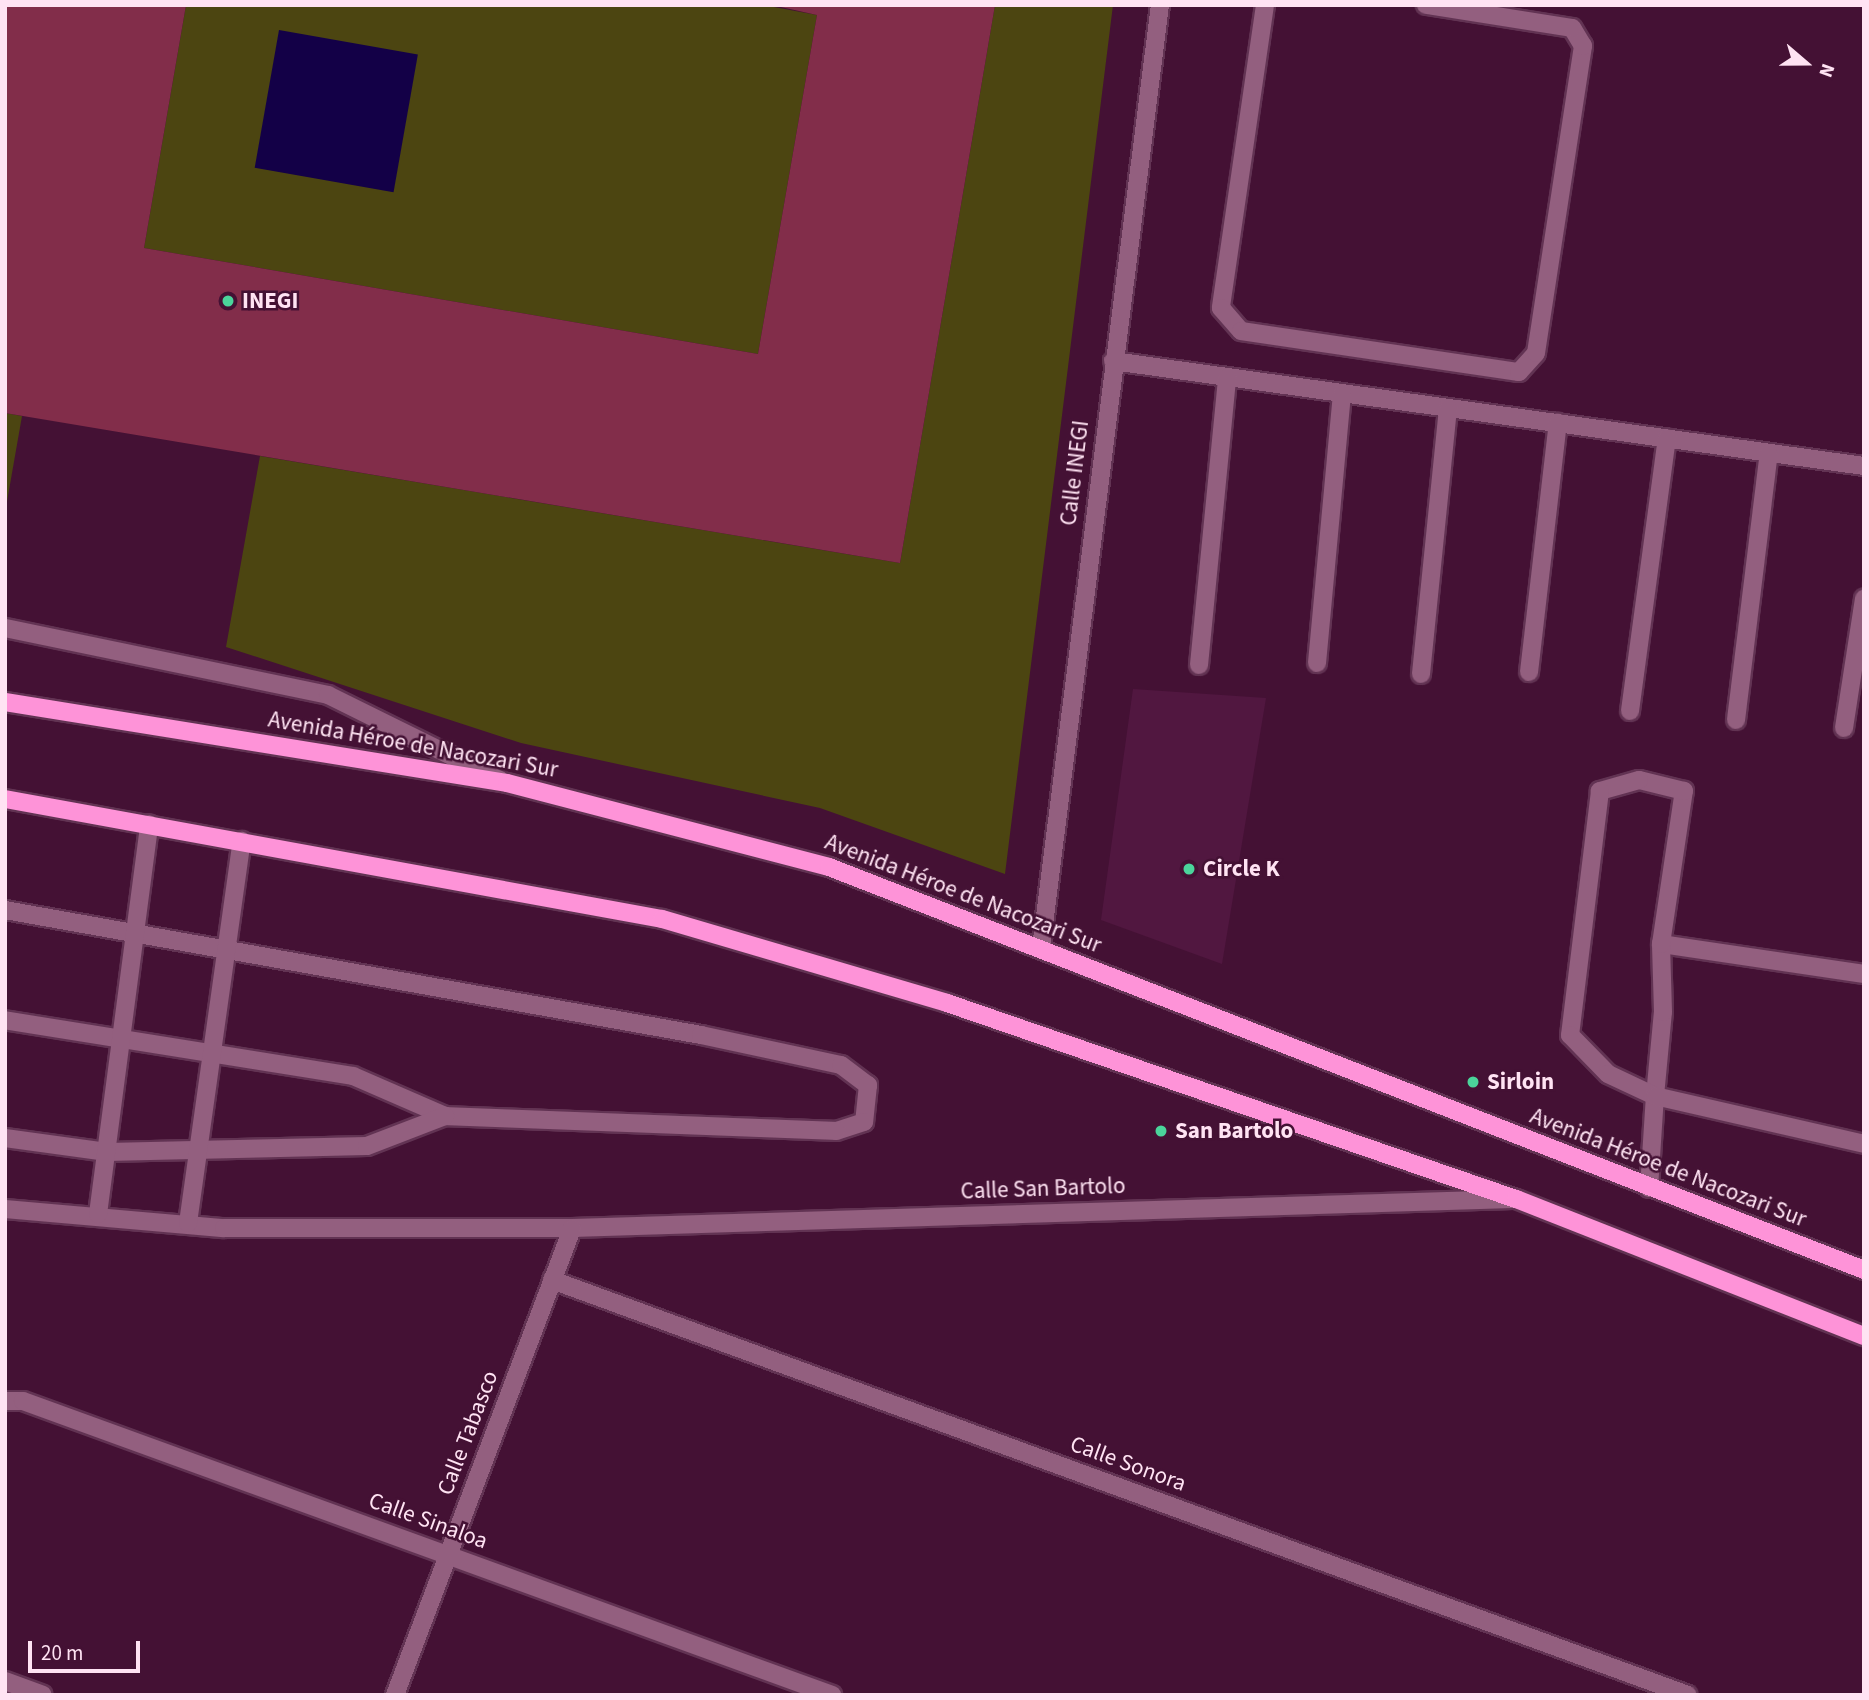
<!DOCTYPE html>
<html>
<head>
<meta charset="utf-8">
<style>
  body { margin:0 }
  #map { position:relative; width:1869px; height:1700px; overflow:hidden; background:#441134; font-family:"Source Sans 3",sans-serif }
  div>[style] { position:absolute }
  .built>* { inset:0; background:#511740 }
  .green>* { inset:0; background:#4c4511 }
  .water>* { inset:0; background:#130047; transform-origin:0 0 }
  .building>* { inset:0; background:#822d4a }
  .roads { filter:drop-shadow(2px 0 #623353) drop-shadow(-2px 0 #623353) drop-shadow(0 2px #623353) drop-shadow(0 -2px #623353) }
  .minor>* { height:18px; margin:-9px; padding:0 9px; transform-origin:9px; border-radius:9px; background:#935f7f }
  .major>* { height:18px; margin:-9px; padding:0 9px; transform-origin:9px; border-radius:9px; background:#fe93d8 }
  .dots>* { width:19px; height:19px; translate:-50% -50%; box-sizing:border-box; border:4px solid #441134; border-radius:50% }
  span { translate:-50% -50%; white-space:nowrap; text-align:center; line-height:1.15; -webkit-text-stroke:5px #441134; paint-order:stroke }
  .poi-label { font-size:23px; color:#ffe3f3; font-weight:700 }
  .left { translate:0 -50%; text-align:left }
  .street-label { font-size:23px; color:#ffe3f3 }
  .frame { position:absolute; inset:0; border:7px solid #ffe3f3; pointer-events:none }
  .north { position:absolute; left:1771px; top:28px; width:70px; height:70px; -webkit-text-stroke:5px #441134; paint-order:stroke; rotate:110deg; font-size:19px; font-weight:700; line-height:28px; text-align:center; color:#ffe3f3 }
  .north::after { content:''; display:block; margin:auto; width:24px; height:32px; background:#ffe3f3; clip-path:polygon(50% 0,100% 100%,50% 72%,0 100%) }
  .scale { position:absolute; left:28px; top:1641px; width:112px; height:32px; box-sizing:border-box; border:4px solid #ffe3f3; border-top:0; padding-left:9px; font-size:21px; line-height:24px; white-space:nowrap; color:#ffe3f3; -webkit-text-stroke:5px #441134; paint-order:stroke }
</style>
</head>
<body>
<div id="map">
  <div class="built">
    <i style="clip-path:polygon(1133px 689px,1266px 698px,1222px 964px,1101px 920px)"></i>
  </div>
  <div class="green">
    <i style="clip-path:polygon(186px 5px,763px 5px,817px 15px,758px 354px,144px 248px)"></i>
    <i style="clip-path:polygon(995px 5px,1113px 5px,1005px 874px,820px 808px,521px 743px,226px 647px,260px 456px,900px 563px)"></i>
    <i style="clip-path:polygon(5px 413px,22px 416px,5px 513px)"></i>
  </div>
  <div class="water">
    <i style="left:279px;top:30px;width:141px;height:140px;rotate:10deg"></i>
  </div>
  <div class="building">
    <i style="clip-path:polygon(5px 5px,186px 5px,144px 248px,758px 354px,817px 15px,772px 5px,995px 5px,900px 563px,5px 413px)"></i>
  </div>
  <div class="roads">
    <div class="minor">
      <i style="left:1265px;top:5px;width:306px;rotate:98.3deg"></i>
      <i style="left:1221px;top:308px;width:30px;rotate:49deg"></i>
      <i style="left:1241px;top:331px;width:281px;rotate:8.4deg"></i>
      <i style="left:1519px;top:372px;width:25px;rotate:-48deg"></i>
      <i style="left:1536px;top:353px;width:311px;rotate:-81.3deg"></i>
      <i style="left:1583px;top:46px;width:21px;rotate:-121deg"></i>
      <i style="left:1572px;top:28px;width:148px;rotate:-171deg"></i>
      <i style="left:1113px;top:361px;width:758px;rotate:7.96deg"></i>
      <i style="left:5px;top:628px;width:330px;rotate:11.7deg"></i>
      <i style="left:328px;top:695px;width:192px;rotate:26.3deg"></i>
      <i style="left:1317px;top:663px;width:271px;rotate:-84.7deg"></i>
      <i style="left:1199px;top:665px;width:289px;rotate:-84.4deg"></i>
      <i style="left:1529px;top:672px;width:251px;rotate:-83.4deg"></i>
      <i style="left:1421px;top:674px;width:267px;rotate:-84.2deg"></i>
      <i style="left:1630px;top:711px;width:275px;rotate:-82.3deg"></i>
      <i style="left:1736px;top:720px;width:269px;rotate:-83deg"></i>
      <i style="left:1844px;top:728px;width:131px;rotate:-81.2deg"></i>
      <i style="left:5px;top:910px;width:707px;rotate:10.18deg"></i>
      <i style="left:701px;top:1035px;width:143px;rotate:12.1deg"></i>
      <i style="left:841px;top:1065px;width:34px;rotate:37deg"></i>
      <i style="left:868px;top:1085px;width:37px;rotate:96deg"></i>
      <i style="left:864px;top:1122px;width:29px;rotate:162deg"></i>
      <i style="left:836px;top:1131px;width:391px;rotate:-177.8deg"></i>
      <i style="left:445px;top:1116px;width:100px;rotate:-156.5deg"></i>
      <i style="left:353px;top:1076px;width:352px;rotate:-170.9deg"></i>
      <i style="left:1661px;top:944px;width:205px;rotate:8.4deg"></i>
      <i style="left:1041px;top:948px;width:950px;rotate:-82.81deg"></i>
      <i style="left:5px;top:1138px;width:103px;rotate:7.8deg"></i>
      <i style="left:107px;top:1152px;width:260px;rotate:-1.3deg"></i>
      <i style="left:367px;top:1146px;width:84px;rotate:-21deg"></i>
      <i style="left:1649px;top:1188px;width:92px;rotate:-86.3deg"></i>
      <i style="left:1655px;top:1096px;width:84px;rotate:-84.6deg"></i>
      <i style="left:1663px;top:1012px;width:68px;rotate:-91.7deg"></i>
      <i style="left:1661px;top:944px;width:155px;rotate:-81.5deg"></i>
      <i style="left:1684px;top:791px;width:46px;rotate:-166.3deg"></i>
      <i style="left:1639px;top:780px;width:41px;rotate:164.2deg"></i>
      <i style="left:1600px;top:791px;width:246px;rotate:97deg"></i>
      <i style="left:1570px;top:1035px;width:54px;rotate:45.7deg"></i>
      <i style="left:1608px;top:1074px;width:52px;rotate:25.1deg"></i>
      <i style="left:1655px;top:1096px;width:214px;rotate:12.9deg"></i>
      <i style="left:5px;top:1209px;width:220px;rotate:5deg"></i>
      <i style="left:224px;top:1228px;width:348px"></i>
      <i style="left:572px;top:1228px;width:941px;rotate:-1.77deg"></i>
      <i style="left:98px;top:1214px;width:393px;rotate:-82.5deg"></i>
      <i style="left:188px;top:1223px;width:386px;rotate:-82deg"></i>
      <i style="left:552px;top:1280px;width:1209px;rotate:20.07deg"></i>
      <i style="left:5px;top:1401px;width:18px"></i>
      <i style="left:23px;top:1401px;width:861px;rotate:19.97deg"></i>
      <i style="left:5px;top:1681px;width:40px;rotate:20.2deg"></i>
      <i style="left:395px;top:1695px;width:499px;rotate:-69.2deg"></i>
    </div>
    <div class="major">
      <i style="left:5px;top:702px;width:508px;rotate:9.17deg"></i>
      <i style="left:507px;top:783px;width:333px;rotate:14.6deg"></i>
      <i style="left:829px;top:867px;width:1111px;rotate:21.27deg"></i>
      <i style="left:5px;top:799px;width:668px;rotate:10.35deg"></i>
      <i style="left:662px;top:919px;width:297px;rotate:16.4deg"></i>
      <i style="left:947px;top:1003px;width:602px;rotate:19.01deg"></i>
      <i style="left:1516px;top:1199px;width:374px;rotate:21.5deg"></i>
    </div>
  </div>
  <div class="dots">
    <i style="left:228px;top:301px;background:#4bd49b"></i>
    <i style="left:1189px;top:869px;background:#4bd49b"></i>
    <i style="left:1473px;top:1082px;background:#4bd49b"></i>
    <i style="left:1161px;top:1131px;background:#4bd49b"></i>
  </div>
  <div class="poi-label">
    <span class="left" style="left:242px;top:301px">INEGI</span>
    <span class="left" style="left:1203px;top:869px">Circle K</span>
    <span class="left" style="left:1487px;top:1082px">Sirloin</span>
    <span class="left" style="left:1175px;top:1131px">San Bartolo</span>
  </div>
  <div class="street-label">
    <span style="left:1075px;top:473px;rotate:-83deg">Calle INEGI</span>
    <span style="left:413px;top:745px;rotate:10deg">Avenida Héroe de Nacozari Sur</span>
    <span style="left:963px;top:894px;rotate:21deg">Avenida Héroe de Nacozari Sur</span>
    <span style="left:1668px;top:1168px;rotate:21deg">Avenida Héroe de Nacozari Sur</span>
    <span style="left:1043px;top:1189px;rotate:-2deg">Calle San Bartolo</span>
    <span style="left:468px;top:1433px;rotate:-69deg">Calle Tabasco</span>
    <span style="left:1128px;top:1464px;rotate:20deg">Calle Sonora</span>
    <span style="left:428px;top:1521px;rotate:20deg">Calle Sinaloa</span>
  </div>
  <div class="frame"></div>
  <div class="north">N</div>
  <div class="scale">20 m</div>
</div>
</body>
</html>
